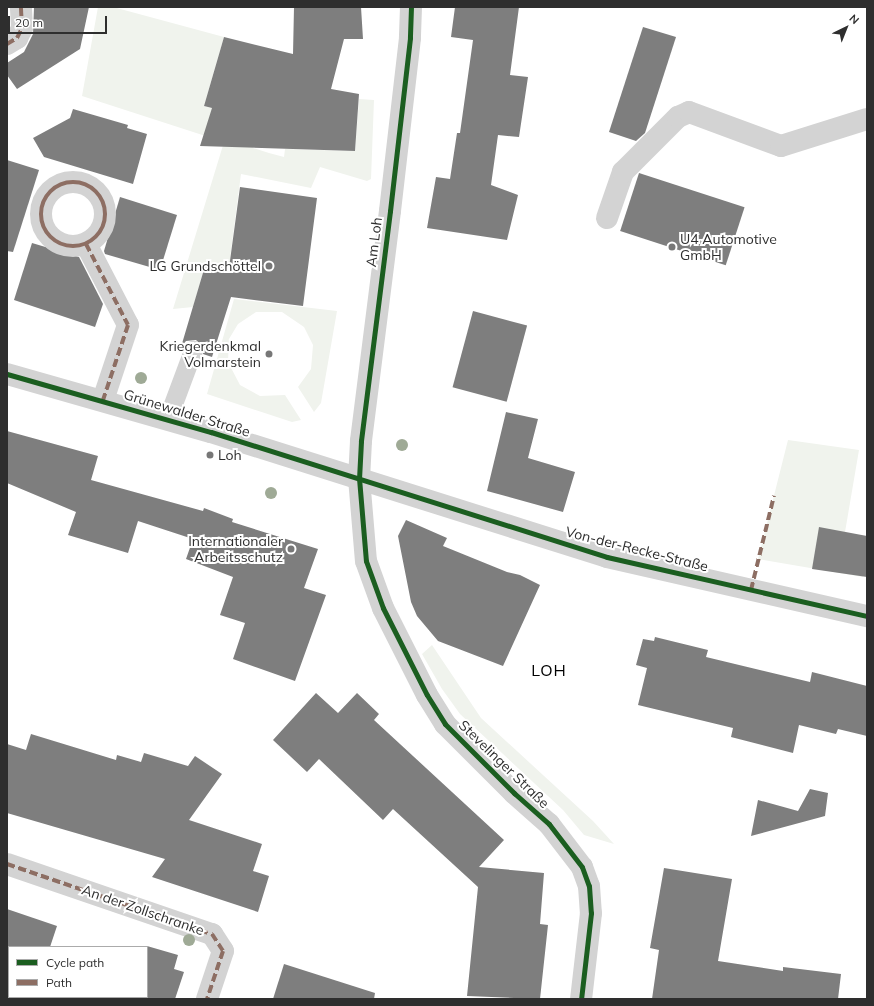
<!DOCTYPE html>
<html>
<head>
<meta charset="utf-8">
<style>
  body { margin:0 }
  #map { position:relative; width:874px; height:1006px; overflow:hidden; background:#fff; font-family:Mulish,sans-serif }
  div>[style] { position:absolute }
  .green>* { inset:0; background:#f0f3ed }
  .building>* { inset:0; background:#7e7e7e; transform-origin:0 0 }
  .service>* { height:19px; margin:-9.5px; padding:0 9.5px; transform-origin:9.5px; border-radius:9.5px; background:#d3d3d3 }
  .minor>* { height:22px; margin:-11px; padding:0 11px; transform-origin:11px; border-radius:11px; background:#d3d3d3 }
  .minor>.ring { margin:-11px; padding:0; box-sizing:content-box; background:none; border:22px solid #d3d3d3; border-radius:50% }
  .tertiary>* { height:22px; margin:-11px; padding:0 11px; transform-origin:11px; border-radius:11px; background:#d3d3d3 }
  .quiet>* { height:4px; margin-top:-2px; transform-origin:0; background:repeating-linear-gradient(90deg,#8d6e63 0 8px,transparent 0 12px) }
  .quiet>.ring { margin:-2px; padding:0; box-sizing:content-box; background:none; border:4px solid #8d6e63; border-radius:50% }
  .cycleway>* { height:5px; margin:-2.5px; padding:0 2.5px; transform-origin:2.5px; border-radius:2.5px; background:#1b5e20 }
  .trees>* { width:12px; height:12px; margin:-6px; border-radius:50%; background:#9faa96 }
  .dots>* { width:11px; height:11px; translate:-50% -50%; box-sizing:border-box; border:2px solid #fff; border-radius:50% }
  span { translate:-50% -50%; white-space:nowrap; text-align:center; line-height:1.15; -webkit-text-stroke:4px #fff; paint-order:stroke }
  .poi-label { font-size:14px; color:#2e2e2e }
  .left { translate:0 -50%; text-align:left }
  .right { translate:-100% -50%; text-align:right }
  .street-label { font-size:14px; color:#2e2e2e }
  .quarter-label { font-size:16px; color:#000; letter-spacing:1px }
  .frame { position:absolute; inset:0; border:8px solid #2e2e2e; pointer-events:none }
  .legend { position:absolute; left:8px; top:946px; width:140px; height:52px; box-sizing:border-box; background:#fff; border:1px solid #ababab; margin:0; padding:5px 7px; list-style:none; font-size:12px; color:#2e2e2e }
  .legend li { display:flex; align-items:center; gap:8px; height:20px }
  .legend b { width:20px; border:1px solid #ababab }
  .north { position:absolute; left:826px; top:8px; width:40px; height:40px; -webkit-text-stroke:3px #fff; paint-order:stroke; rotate:43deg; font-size:11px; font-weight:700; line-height:16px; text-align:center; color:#2e2e2e }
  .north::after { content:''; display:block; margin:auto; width:14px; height:18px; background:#2e2e2e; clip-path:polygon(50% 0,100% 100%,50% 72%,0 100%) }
  .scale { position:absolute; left:8px; top:16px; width:99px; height:18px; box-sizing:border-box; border:2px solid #2e2e2e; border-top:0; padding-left:5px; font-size:12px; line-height:14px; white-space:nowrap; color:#2e2e2e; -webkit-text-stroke:3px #fff; paint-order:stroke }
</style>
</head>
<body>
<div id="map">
  <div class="green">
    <i style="clip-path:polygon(98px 7px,113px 7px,224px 37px,204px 106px,255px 120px,253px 148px,269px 153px,284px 157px,285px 149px,355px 151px,359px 99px,374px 100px,371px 179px,367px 181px,320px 167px,311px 188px,241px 174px,227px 282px,221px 281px,223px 267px,205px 266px,193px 307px,173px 309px,224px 142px,82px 96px)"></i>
    <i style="clip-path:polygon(234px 299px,337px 311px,321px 403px,314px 412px,298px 387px,311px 369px,313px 345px,304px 327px,282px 312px,256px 312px,238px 324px,229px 339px,228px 362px,240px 385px,260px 396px,285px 395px,301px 420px,292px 422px,207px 394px)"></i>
    <i style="clip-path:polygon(788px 440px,859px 450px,844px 538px,867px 554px,863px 577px,758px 559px)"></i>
    <i style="clip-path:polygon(432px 645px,481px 718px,593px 821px,614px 844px,584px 835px,563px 810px,460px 714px,442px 689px,422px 654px)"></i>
  </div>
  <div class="building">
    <i style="clip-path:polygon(34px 7px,89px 7px,80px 49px,17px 89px,7px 75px,7px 63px,24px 52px,33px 34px)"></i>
    <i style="clip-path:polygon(294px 7px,361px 7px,363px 39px,344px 39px,331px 89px,359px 94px,355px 151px,200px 146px,212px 108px,204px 106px,224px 37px,293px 54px)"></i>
    <i style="clip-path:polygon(455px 7px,519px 7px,510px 75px,528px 77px,519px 137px,498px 135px,491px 185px,518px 195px,507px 240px,427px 228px,436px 177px,450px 179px,457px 133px,460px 133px,473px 40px,451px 37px)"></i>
    <i style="clip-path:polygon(643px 27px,676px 37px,645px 133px,636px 141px,609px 132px)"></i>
    <i style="clip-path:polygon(73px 109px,128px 125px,127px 128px,147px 134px,133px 184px,44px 157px,33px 138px,70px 118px)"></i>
    <i style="clip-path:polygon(7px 160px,39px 170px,13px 252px,7px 251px)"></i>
    <i style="left:639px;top:173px;width:111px;height:61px;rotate:18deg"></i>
    <i style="clip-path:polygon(240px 187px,317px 198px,303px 306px,231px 297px,212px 357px,203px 354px,204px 348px,196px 340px,186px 341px,181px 347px,205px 266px,229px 268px)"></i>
    <i style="clip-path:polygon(120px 197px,177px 215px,160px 270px,105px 254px,104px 251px)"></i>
    <i style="clip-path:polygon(32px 243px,79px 257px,103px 304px,95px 327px,14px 300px)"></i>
    <i style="left:473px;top:311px;width:56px;height:79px;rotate:15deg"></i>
    <i style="clip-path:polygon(506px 412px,538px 419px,528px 458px,575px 472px,563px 512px,487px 491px)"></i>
    <i style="clip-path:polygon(7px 431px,98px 456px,91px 480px,203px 511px,204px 508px,233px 519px,232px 522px,318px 549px,304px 588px,326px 595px,295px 681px,233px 659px,245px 623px,220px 615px,233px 577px,186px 559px,193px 539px,138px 521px,128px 553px,68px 535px,76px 512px,7px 483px)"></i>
    <i style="clip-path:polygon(406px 520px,447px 538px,443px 546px,507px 572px,520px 575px,540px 585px,503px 666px,438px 641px,417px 616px,411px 602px,398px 536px)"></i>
    <i style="clip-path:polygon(819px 527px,867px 536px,867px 577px,812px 569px)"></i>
    <i style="clip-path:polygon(655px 637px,708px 650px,706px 657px,810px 682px,812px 672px,867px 686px,867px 736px,838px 729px,836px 734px,799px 725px,793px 753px,731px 737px,733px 728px,638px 705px,647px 668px,636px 665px,643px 639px,654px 641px)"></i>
    <i style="clip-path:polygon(316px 693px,338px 713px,357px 693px,379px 714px,374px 720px,504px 840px,479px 867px,544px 873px,540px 924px,548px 925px,540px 999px,467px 996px,478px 887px,393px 809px,383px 820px,319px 759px,307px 772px,273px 740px)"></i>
    <i style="clip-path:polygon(31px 734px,116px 760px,117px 755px,141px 762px,144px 753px,188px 766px,195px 756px,222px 774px,189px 820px,262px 844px,253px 871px,269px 876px,258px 912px,152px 877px,165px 859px,7px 813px,7px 744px,26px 750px)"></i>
    <i style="clip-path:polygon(810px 789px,828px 793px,825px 816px,751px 836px,758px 800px,798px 811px)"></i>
    <i style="clip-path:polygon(664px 868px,732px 879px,718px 961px,783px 971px,783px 967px,841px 974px,838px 999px,652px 999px,659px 950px,650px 948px)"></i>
    <i style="clip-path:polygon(7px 909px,57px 926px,50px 947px,7px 947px)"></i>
    <i style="clip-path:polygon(147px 946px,178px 955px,174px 969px,184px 972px,175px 999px,147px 999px)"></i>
    <i style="clip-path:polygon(284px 964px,375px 993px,374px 999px,273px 999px)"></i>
  </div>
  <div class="service">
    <i style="left:167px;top:420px;width:75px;rotate:-69.6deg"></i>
  </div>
  <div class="minor">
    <i style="left:411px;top:7px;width:31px;rotate:92deg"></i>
    <i style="left:410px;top:38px;width:174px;rotate:96.6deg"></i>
    <i style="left:390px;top:211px;width:232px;rotate:97.2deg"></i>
    <i style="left:361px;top:441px;width:37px;rotate:93deg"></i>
    <i style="left:359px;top:478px;width:83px;rotate:85.2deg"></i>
    <i style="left:366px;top:561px;width:50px;rotate:70.1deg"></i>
    <i style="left:383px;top:608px;width:97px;rotate:63.2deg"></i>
    <i style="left:427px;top:695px;width:34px;rotate:58deg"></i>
    <i style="left:445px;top:724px;width:98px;rotate:45deg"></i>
    <i style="left:514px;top:793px;width:47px;rotate:41.5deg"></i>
    <i style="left:549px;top:824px;width:54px;rotate:52.5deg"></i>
    <i style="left:582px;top:867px;width:20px;rotate:70deg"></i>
    <i style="left:589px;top:886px;width:27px;rotate:86deg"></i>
    <i style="left:591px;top:913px;width:87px;rotate:96.6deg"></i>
    <i style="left:7px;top:44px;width:12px;rotate:-31deg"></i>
    <i style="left:17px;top:38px;width:11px;rotate:-63deg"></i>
    <i style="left:22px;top:28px;width:21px;rotate:-93deg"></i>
    <i class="ring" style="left:41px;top:182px;width:42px;height:42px"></i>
    <i style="left:607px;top:218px;width:49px;rotate:-70.8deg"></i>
    <i style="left:623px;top:172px;width:78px;rotate:-45deg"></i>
    <i style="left:678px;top:117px;width:12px;rotate:-24deg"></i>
    <i style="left:689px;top:112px;width:98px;rotate:20.3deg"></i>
    <i style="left:781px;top:146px;width:90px;rotate:-17.4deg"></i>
    <i style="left:86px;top:244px;width:91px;rotate:62.6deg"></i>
    <i style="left:128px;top:325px;width:79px;rotate:108.4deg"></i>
    <i style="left:7px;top:864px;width:217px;rotate:18.9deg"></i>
    <i style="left:212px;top:934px;width:20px;rotate:57deg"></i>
    <i style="left:223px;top:951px;width:51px;rotate:108.4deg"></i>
  </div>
  <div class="tertiary">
    <i style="left:7px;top:374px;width:212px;rotate:15.9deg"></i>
    <i style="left:211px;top:432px;width:415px;rotate:17.5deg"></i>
    <i style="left:607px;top:557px;width:267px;rotate:12.8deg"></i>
  </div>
  <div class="quiet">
    <i style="left:7px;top:44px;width:12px;rotate:-31deg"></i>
    <i style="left:17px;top:38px;width:11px;rotate:-63deg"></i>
    <i style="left:22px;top:28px;width:21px;rotate:-93deg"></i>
    <i class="ring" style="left:41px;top:182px;width:60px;height:60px"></i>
    <i style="left:86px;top:244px;width:91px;rotate:62.6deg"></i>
    <i style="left:128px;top:325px;width:79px;rotate:108.4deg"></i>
    <i style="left:751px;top:590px;width:97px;rotate:-76.3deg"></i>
    <i style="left:7px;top:864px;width:217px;rotate:18.9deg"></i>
    <i style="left:212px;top:934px;width:20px;rotate:57deg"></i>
    <i style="left:223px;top:951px;width:51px;rotate:108.4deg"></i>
  </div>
  <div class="cycleway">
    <i style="left:411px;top:7px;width:31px;rotate:92deg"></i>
    <i style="left:410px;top:38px;width:174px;rotate:96.6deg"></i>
    <i style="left:390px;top:211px;width:232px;rotate:97.2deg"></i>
    <i style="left:361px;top:441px;width:37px;rotate:93deg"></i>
    <i style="left:359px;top:478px;width:83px;rotate:85.2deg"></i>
    <i style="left:366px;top:561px;width:50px;rotate:70.1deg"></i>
    <i style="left:383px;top:608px;width:97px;rotate:63.2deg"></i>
    <i style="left:427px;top:695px;width:34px;rotate:58deg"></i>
    <i style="left:445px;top:724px;width:98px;rotate:45deg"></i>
    <i style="left:514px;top:793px;width:47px;rotate:41.5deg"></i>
    <i style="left:549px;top:824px;width:54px;rotate:52.5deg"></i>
    <i style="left:582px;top:867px;width:20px;rotate:70deg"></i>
    <i style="left:589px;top:886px;width:27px;rotate:86deg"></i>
    <i style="left:591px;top:913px;width:87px;rotate:96.6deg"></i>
    <i style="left:7px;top:374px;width:212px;rotate:15.9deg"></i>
    <i style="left:211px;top:432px;width:415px;rotate:17.5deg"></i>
    <i style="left:607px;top:557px;width:267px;rotate:12.8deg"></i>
  </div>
  <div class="trees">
    <i style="left:141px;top:378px"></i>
    <i style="left:402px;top:445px"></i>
    <i style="left:271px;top:493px"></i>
    <i style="left:189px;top:940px"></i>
  </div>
  <div class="dots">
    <i style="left:672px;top:247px;background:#777"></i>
    <i style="left:269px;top:266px;background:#777"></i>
    <i style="left:269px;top:354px;background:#777"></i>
    <i style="left:210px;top:455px;background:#777"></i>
    <i style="left:291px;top:549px;background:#777"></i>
  </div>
  <div class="poi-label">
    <span class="left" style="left:680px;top:247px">U4 Automotive<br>GmbH</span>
    <span class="right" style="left:261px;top:266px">LG Grundschöttel</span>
    <span class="right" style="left:261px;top:354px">Kriegerdenkmal<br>Volmarstein</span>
    <span class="left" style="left:218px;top:455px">Loh</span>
    <span class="right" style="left:283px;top:549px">Internationaler<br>Arbeitsschutz</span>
  </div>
  <div class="street-label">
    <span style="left:374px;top:242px;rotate:-83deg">Am Loh</span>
    <span style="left:187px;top:413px;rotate:17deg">Grünewalder Straße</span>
    <span style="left:637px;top:549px;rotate:14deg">Von-der-Recke-Straße</span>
    <span style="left:504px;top:764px;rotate:44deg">Stevelinger Straße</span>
    <span style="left:143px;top:910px;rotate:19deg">An der Zollschranke</span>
  </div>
  <div class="quarter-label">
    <span style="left:549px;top:670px">LOH</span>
  </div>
  <div class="frame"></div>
  <ul class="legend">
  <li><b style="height:5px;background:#1b5e20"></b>Cycle path</li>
  <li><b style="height:5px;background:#8d6e63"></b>Path</li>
  </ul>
  <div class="north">N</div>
  <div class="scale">20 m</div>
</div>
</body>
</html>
